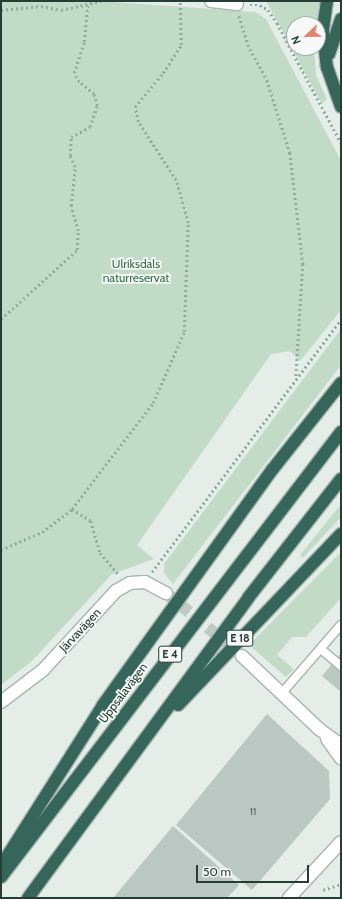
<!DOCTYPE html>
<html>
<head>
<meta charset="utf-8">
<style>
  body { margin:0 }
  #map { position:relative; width:342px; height:899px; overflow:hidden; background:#e5ede9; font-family:Cabin,sans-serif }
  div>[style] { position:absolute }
  .green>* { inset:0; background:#c1dbc6 }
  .building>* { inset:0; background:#bbc7c2 }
  .street-tunnel>* { height:12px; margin-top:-6px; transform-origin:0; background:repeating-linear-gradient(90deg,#bfcac5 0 12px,transparent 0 18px) }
  .path>* { height:2.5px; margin-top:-1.25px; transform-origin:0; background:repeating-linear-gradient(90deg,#89ad9f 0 2px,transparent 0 5px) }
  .roads { filter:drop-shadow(1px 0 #a8b5af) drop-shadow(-1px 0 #a8b5af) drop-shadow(0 1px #a8b5af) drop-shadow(0 -1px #a8b5af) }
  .lane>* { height:8px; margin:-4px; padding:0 4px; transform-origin:4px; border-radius:4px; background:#fff }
  .street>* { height:12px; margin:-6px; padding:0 6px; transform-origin:6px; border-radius:6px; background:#fff }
  .highway>* { height:12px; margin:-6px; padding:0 6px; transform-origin:6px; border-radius:6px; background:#356659 }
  span { translate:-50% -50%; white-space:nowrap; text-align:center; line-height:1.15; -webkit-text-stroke:3.5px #f6f9f7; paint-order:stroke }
  .number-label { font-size:10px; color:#4b6058 }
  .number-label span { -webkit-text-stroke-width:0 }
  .shield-label span { padding:1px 3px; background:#f6f9f7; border:1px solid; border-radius:3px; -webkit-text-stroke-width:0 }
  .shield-label { font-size:11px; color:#263d35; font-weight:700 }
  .park-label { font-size:12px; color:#356f48 }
  .street-label { font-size:12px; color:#263d35 }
  .frame { position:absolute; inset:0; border:2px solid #263d35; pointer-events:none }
  .north { position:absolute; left:286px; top:16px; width:40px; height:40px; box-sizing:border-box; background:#f6f9f7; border:1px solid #a3aea9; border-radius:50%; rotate:248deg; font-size:11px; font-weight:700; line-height:16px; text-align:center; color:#263d35 }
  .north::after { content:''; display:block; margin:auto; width:14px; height:18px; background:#e2836e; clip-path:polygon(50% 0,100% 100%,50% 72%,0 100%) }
  .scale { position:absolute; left:196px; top:865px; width:113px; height:18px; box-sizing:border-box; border:2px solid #263d35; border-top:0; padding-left:5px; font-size:12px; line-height:14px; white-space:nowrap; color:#263d35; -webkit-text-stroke:3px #f6f9f7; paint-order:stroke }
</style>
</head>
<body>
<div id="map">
  <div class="green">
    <i style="clip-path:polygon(1px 1px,99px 1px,255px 12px,266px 19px,341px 161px,341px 310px,300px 361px,290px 351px,271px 354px,137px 545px,154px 559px,112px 574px,32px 661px,1px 685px)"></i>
    <i style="clip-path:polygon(266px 1px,320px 1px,317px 24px,294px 24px,294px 48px,314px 48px,316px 75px,327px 99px,322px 104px)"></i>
    <i style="clip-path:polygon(341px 329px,341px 365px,173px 584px,164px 573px,164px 564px)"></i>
    <i style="clip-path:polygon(341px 504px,341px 517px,303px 558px,300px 555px)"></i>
    <i style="clip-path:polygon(341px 552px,341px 598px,306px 637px,292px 637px,277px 655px,294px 669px,286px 677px,249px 645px)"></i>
  </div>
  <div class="building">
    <i style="clip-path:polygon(341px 653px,341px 692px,322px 676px)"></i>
    <i style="clip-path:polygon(267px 714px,329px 771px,330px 799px,252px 890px,176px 825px)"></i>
    <i style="clip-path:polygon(173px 826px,239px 885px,227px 898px,113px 898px)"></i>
  </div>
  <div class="street-tunnel">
    <i style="left:166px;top:593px;width:96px;rotate:39.5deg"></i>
  </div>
  <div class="path">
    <i style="left:250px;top:5px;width:10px"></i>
    <i style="left:260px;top:5px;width:9px;rotate:32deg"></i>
    <i style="left:268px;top:10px;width:16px;rotate:55deg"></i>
    <i style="left:277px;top:23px;width:136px;rotate:61.9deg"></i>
    <i style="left:1px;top:10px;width:40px;rotate:-5.7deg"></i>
    <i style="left:41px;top:6px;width:20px;rotate:11deg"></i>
    <i style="left:61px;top:10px;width:41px;rotate:-12.7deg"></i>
    <i style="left:239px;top:16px;width:35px;rotate:72deg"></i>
    <i style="left:250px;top:49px;width:35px;rotate:61deg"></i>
    <i style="left:267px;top:80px;width:77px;rotate:72.5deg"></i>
    <i style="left:290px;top:153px;width:112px;rotate:83.3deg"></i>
    <i style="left:303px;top:264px;width:114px;rotate:93.5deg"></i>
    <i style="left:1px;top:319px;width:103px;rotate:-42.2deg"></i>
    <i style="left:77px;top:250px;width:19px;rotate:-87deg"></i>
    <i style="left:78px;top:231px;width:26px;rotate:-106deg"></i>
    <i style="left:71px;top:206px;width:39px;rotate:-84deg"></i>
    <i style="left:75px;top:167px;width:12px;rotate:-114deg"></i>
    <i style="left:70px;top:156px;width:19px;rotate:-87deg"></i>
    <i style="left:71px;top:137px;width:21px;rotate:-28deg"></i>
    <i style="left:90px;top:127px;width:22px;rotate:-72deg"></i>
    <i style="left:97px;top:106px;width:12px;rotate:-104deg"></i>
    <i style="left:94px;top:94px;width:19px;rotate:-141deg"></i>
    <i style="left:79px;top:82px;width:10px;rotate:-119deg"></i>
    <i style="left:74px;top:73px;width:33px;rotate:-72deg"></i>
    <i style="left:84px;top:42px;width:41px;rotate:-84.4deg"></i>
    <i style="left:72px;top:509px;width:22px;rotate:32deg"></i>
    <i style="left:91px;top:521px;width:33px;rotate:74deg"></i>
    <i style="left:100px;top:553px;width:28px;rotate:49deg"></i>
    <i style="left:1px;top:550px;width:45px;rotate:-23.7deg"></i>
    <i style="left:42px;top:532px;width:38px;rotate:-37deg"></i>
    <i style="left:72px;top:509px;width:133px;rotate:-52.6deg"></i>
    <i style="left:153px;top:403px;width:77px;rotate:-66.4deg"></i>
    <i style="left:184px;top:332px;width:109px;rotate:-87.9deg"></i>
    <i style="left:188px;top:223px;width:45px;rotate:-105.6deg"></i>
    <i style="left:176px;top:180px;width:69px;rotate:-123.2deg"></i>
    <i style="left:138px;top:122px;width:15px;rotate:-101deg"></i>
    <i style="left:135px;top:107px;width:44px;rotate:-50.5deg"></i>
    <i style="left:163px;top:73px;width:33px;rotate:-57deg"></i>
    <i style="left:181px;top:45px;width:44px;rotate:-91.3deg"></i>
    <i style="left:152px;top:572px;width:316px;rotate:-53.2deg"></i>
    <i style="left:323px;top:890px;width:19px;rotate:-18deg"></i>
  </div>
  <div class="roads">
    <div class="lane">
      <i style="left:322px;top:650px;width:25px;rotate:40deg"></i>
      <i style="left:282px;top:693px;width:90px;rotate:-49.1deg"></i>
    </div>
    <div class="street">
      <i style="left:211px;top:1px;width:26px;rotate:7deg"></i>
      <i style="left:242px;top:656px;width:106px;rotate:43.5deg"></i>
      <i style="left:319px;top:729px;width:27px;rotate:36deg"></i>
      <i style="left:1px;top:702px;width:53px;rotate:-37.3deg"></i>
      <i style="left:43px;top:670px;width:108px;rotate:-47.3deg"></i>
      <i style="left:116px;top:591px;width:16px;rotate:-30deg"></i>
      <i style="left:130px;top:583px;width:15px;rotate:-4deg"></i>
      <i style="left:145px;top:582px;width:24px;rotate:28deg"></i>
      <i style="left:327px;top:739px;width:24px;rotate:54deg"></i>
      <i style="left:289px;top:898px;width:76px;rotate:-47.1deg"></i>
    </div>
    <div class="highway">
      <i style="left:327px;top:1px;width:30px;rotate:98deg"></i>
      <i style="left:323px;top:31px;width:36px;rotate:84deg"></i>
      <i style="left:327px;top:67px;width:42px;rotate:70.7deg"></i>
      <i style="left:329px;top:54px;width:37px;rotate:-71deg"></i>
      <i style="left:178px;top:705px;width:236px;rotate:-46.4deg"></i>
      <i style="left:1px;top:866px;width:191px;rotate:-57.6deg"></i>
      <i style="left:103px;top:705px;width:289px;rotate:-54.3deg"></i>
      <i style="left:272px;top:470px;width:111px;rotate:-51.6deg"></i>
      <i style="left:1px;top:877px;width:560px;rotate:-52.62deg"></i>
      <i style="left:28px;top:898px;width:372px;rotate:-53.7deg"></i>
      <i style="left:248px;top:598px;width:151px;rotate:-52deg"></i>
    </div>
  </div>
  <div class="number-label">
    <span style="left:253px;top:812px">11</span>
  </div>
  <div class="shield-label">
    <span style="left:240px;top:638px">E 18</span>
    <span style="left:170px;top:654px">E 4</span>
  </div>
  <div class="park-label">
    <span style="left:136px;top:271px">Ulriksdals<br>naturreservat</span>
  </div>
  <div class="street-label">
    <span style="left:80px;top:630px;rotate:-47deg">Järvavägen</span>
    <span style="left:123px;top:693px;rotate:-53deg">Uppsalavägen</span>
  </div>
  <div class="frame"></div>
  <div class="north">N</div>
  <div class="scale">50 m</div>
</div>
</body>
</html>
